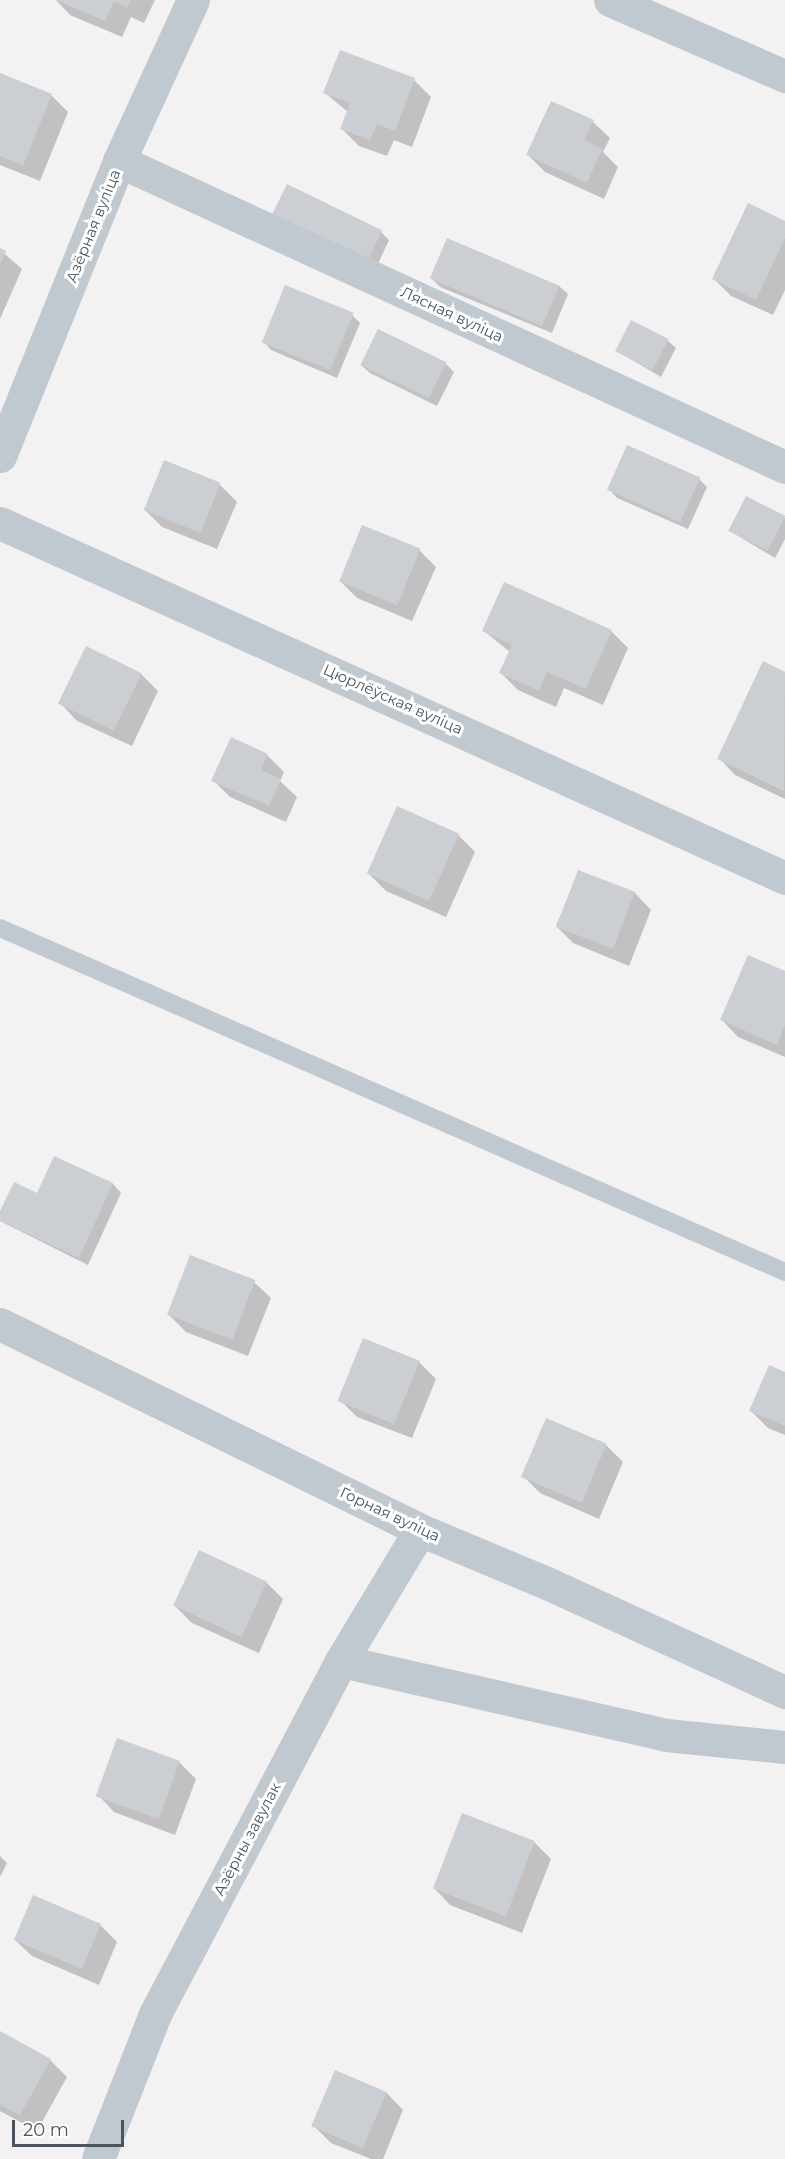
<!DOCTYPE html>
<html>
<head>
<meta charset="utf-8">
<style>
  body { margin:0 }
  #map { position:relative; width:785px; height:2159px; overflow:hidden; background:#f3f1f1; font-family:Montserrat,sans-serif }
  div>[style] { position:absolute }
  .shadow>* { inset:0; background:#0003 }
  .building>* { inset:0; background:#cbced3; transform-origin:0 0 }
  .service>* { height:18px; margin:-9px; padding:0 9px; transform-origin:9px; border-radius:9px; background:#c0c9cf }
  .minor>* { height:33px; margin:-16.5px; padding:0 16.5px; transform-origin:16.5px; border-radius:16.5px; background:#c0c9cf }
  .tertiary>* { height:33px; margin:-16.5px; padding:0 16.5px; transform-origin:16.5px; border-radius:16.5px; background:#c0c9cf }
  span { translate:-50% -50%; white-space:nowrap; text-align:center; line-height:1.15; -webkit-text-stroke:6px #fff; paint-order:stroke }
  .street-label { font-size:15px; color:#4a555e }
  .scale { position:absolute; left:12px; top:2120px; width:112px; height:27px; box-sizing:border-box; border:3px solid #4a555e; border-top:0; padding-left:8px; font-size:18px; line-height:21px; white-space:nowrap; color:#4a555e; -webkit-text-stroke:4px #fff; paint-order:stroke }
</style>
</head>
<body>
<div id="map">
  <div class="shadow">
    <i style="clip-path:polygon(56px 0,155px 0,144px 23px,131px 17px,122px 37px,70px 15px)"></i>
    <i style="clip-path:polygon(0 75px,51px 95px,68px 112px,40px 181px,0 165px)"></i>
    <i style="clip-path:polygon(414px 80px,431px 97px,412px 147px,394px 140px,387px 156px,359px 146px,342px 129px,348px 112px,325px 93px)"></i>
    <i style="clip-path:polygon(593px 122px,610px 138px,603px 152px,618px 167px,604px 199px,545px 172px,528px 155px)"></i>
    <i style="clip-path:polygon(274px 213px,381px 232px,389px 240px,376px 268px)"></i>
    <i style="clip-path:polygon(785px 222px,785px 290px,773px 315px,731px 296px,714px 279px)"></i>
    <i style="clip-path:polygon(0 250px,22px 269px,0 319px)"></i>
    <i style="clip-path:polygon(432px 279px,559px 286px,568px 294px,552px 333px,440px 287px)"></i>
    <i style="clip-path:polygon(352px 315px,360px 323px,337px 378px,271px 350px,263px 341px)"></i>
    <i style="clip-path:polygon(378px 331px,446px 364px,454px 372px,437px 406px,370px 373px,361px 365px)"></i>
    <i style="clip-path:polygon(667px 340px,676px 348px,661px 377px,617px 351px)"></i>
    <i style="clip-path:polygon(165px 462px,220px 485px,237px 502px,217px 549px,162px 527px,145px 510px)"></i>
    <i style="clip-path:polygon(699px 479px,707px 487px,688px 529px,617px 498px,609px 489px)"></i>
    <i style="clip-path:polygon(785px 518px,785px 539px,775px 558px,730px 531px)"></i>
    <i style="clip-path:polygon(419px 550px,436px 567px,412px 621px,357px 598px,340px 581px)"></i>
    <i style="clip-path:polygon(484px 631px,611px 631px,628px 648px,603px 705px,564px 688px,556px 707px,518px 690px,501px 673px,510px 652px)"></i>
    <i style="clip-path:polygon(764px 663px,785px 673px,785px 799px,735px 775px,719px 758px)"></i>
    <i style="clip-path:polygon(141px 674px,158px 691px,132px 746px,77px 721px,61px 704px)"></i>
    <i style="clip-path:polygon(267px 755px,284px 772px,280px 781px,297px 797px,286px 822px,230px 797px,213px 780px)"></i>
    <i style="clip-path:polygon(458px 835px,475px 852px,446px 917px,386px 891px,369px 874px)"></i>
    <i style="clip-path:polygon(579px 872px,635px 893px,651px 910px,629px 966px,573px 943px,556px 926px)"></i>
    <i style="clip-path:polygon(785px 972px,785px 1057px,738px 1037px,722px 1020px)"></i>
    <i style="clip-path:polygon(54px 1158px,113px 1184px,121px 1193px,88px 1265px,0 1221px,0 1215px,38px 1194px)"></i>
    <i style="clip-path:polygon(254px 1282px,271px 1298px,248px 1356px,186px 1332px,169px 1315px)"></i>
    <i style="clip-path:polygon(419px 1362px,436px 1379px,412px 1438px,357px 1417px,340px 1400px)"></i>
    <i style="clip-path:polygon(785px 1373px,785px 1435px,768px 1428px,751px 1411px)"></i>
    <i style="clip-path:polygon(606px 1445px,623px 1462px,599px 1519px,540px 1493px,523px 1476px)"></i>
    <i style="clip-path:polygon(266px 1582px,283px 1599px,259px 1653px,192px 1623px,175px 1606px)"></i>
    <i style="clip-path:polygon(179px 1762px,196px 1779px,175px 1835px,114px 1812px,98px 1795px)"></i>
    <i style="clip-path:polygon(534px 1842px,551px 1859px,522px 1933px,450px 1905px,434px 1888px)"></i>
    <i style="clip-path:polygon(0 1856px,7px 1863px,0 1877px)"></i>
    <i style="clip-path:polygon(34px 1897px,100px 1925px,117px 1942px,99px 1985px,32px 1956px,15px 1940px)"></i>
    <i style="clip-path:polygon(0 2033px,50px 2060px,67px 2077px,37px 2131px,0 2111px)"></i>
    <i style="clip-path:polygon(387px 2093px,403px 2110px,383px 2159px,371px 2159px,331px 2143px,314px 2126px)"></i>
  </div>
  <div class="building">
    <i style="clip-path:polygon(56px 0,131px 0,127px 8px,114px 1px,105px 21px)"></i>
    <i style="clip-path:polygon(340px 50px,415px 78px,395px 131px,377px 124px,370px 140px,340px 129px,350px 103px,323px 93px)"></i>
    <i style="clip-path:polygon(0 73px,52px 94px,23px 166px,0 156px)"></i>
    <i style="clip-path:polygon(551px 101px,594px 120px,584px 140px,602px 149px,587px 183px,526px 155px)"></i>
    <i style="left:287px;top:184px;width:106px;height:34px;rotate:26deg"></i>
    <i style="clip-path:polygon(748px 203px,785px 221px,785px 238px,756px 300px,712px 279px)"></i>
    <i style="left:447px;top:238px;width:122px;height:44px;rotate:23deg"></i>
    <i style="clip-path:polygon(0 248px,6px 251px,0 264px)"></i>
    <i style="left:285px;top:285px;width:74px;height:62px;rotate:22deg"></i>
    <i style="left:631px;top:320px;width:42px;height:35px;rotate:27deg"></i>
    <i style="left:378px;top:329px;width:76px;height:40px;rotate:26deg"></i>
    <i style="left:627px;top:445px;width:80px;height:49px;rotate:24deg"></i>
    <i style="left:164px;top:460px;width:61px;height:54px;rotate:22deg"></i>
    <i style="left:746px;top:496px;width:44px;height:39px;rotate:27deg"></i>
    <i style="left:362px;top:525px;width:63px;height:61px;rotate:22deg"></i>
    <i style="clip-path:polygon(504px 582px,612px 630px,586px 689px,547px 672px,539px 691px,499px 673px,512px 645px,482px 631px)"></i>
    <i style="left:86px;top:646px;width:62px;height:64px;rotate:26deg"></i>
    <i style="clip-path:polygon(763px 661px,785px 672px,784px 791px,717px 759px)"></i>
    <i style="clip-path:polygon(231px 737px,268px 754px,261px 770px,281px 779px,269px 806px,211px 781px)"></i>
    <i style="left:397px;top:806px;width:68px;height:74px;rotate:24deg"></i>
    <i style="left:578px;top:870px;width:61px;height:61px;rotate:21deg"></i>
    <i style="clip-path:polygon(748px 955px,785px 971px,785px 1025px,777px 1045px,720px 1020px)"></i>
    <i style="clip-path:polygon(54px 1156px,113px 1183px,79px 1258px,0 1221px,0 1211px,14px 1182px,37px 1193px)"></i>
    <i style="left:190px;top:1255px;width:70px;height:64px;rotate:21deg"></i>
    <i style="left:363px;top:1338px;width:61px;height:68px;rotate:22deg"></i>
    <i style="clip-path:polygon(769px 1365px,785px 1372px,785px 1426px,749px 1411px)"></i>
    <i style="left:546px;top:1418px;width:66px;height:64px;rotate:23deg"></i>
    <i style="left:199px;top:1550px;width:75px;height:61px;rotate:25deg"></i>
    <i style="left:117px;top:1738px;width:67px;height:62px;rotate:20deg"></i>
    <i style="left:462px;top:1813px;width:78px;height:81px;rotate:21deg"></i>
    <i style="left:33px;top:1895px;width:74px;height:49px;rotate:23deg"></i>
    <i style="clip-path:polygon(0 2031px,51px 2059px,20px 2115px,0 2105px)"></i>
    <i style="left:335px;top:2070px;width:56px;height:61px;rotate:23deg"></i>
  </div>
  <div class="service">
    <i style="left:0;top:928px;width:857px;rotate:23.66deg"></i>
  </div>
  <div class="minor">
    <i style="left:119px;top:161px;width:733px;rotate:24.68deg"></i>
    <i style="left:0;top:456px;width:318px;rotate:-68deg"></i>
    <i style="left:119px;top:161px;width:177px;rotate:-65.3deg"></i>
    <i style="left:0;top:523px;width:862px;rotate:24.33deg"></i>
    <i style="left:0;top:1324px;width:468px;rotate:26.1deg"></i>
    <i style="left:420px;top:1530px;width:140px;rotate:22.7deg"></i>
    <i style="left:549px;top:1584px;width:260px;rotate:24.6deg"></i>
    <i style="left:341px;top:1661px;width:333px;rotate:12.8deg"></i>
    <i style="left:666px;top:1735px;width:120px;rotate:5.8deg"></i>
    <i style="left:98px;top:2159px;width:156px;rotate:-68.5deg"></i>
    <i style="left:155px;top:2014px;width:399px;rotate:-62.2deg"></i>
    <i style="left:341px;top:1661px;width:153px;rotate:-58.9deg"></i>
  </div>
  <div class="tertiary">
    <i style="left:610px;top:0;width:191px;rotate:23.5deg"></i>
  </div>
  <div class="street-label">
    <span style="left:93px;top:226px;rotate:-68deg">Азёрная вуліца</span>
    <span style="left:452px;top:314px;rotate:25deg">Лясная вуліца</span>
    <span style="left:393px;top:699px;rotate:24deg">Цюрлёўская вуліца</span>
    <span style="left:390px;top:1514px;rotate:25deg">Горная вуліца</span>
    <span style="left:247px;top:1839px;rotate:-62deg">Азёрны завулак</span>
  </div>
  <div class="scale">20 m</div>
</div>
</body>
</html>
